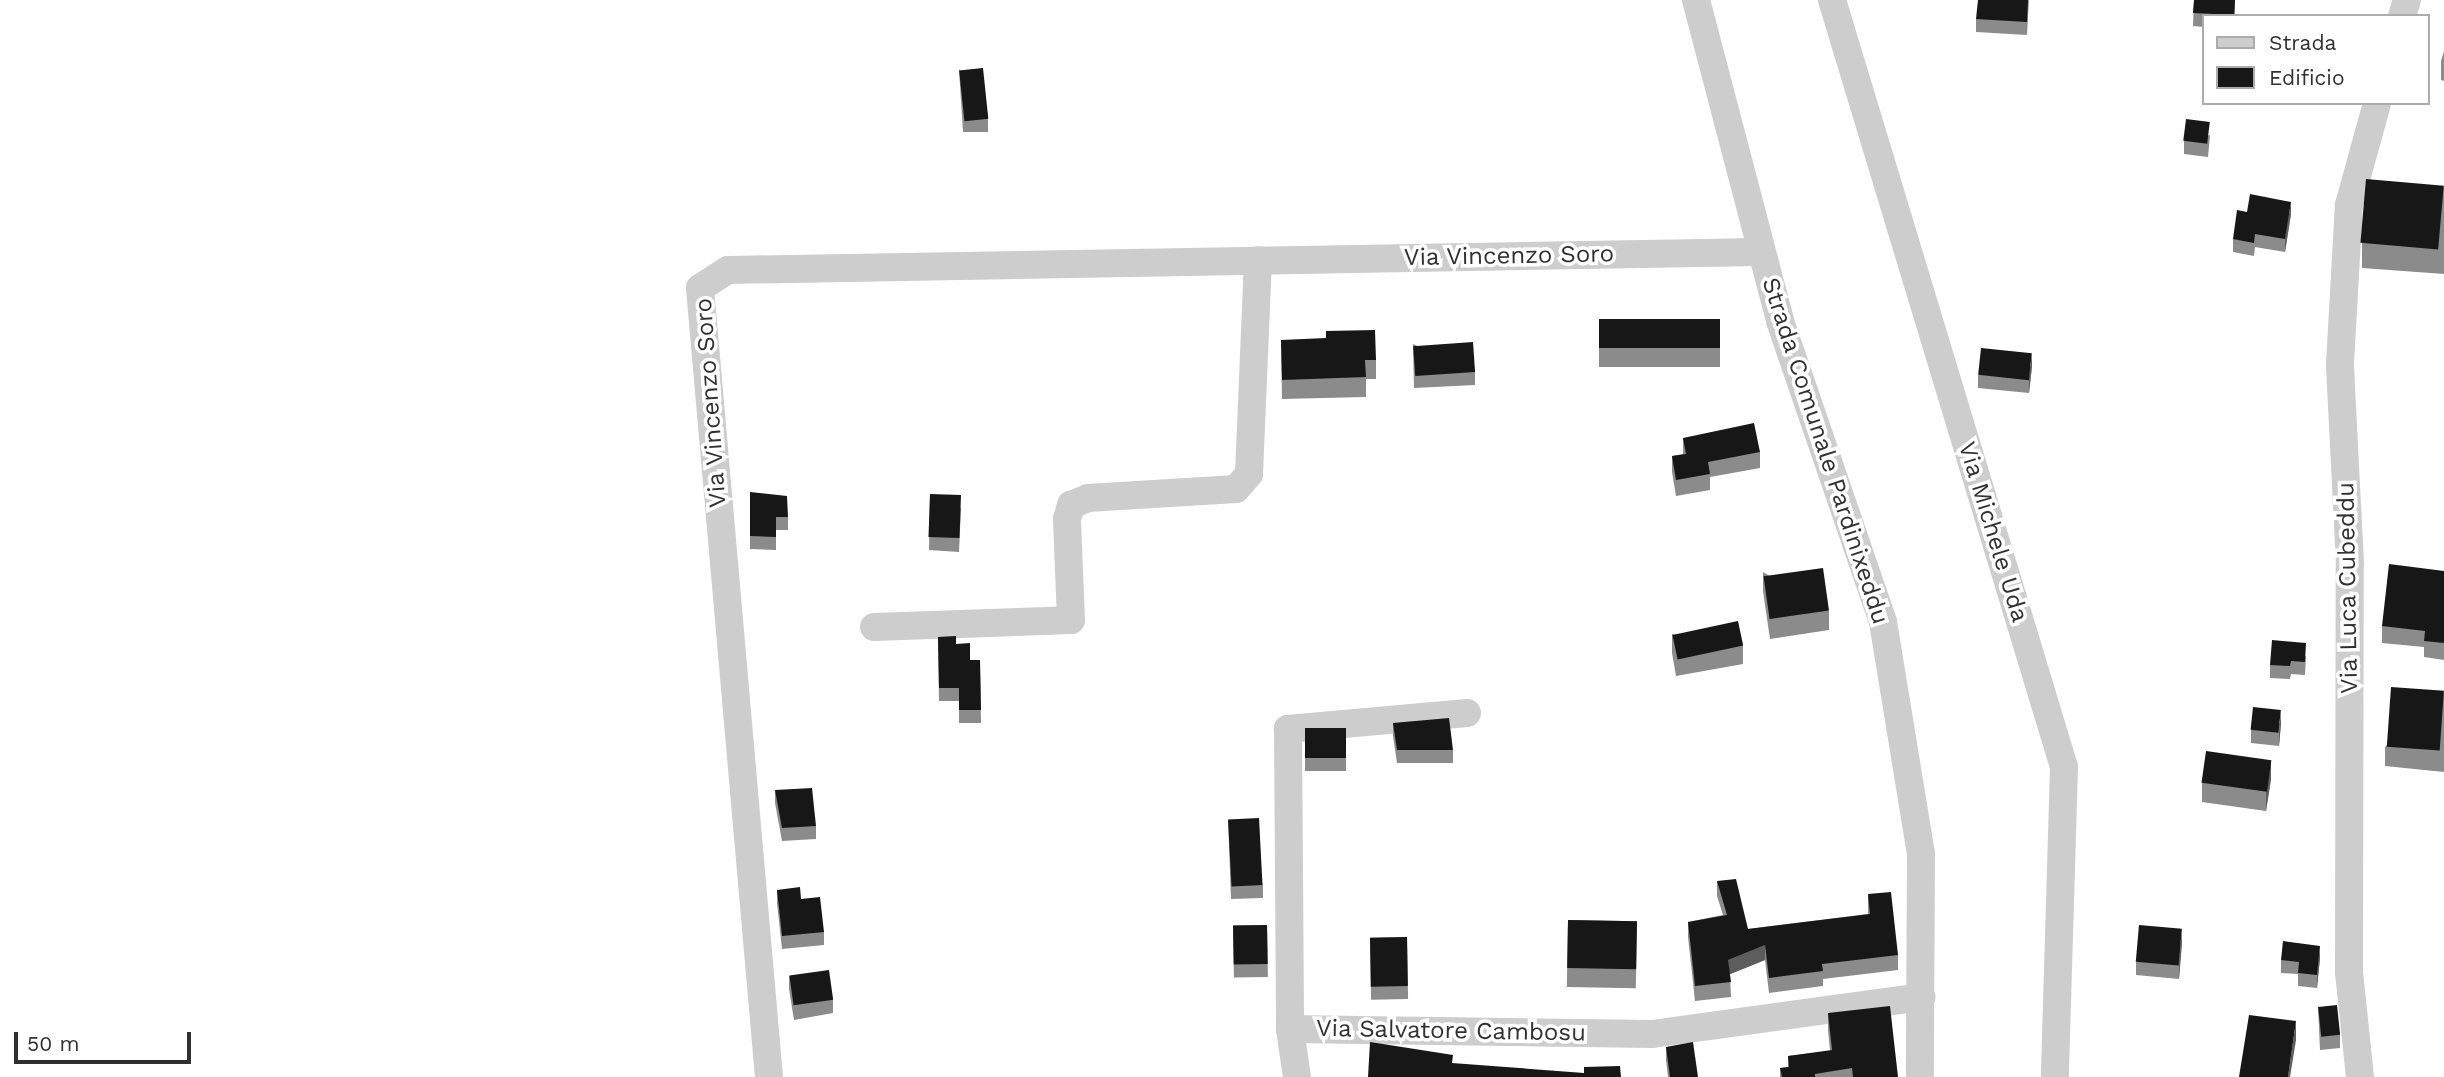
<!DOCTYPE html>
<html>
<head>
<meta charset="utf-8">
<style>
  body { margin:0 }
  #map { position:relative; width:2444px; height:1077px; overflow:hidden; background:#fff; font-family:"Work Sans",sans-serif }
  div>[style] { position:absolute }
  .minor>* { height:28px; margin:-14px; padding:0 14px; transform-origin:14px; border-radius:14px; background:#cdcdcd }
  .wall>* { inset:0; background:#8b8b8b; transform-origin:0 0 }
  .shaded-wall>* { inset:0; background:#5d5d5d }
  .building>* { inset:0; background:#171717; transform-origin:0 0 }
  span { translate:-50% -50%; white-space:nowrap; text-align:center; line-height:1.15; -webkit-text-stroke:7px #fff; paint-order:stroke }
  .street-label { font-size:24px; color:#303030 }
  .legend { position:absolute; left:2202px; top:14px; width:228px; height:91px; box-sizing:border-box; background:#fff; border:2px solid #acacac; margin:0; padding:9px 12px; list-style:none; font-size:21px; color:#303030 }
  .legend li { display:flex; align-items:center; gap:14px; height:35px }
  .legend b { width:35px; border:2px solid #acacac }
  .scale { position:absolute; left:14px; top:1032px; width:177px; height:32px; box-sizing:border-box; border:4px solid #303030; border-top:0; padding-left:9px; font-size:21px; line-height:24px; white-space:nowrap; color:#303030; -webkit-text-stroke:5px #fff; paint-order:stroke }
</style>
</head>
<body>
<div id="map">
  <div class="minor">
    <i style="left:1696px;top:0;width:332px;rotate:75.3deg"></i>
    <i style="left:1780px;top:321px;width:318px;rotate:71.1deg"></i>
    <i style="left:1883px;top:622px;width:234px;rotate:80.7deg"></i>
    <i style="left:1921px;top:853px;width:224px;rotate:90.3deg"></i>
    <i style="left:1832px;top:0;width:801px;rotate:73.17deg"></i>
    <i style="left:2064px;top:767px;width:310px;rotate:91.7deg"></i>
    <i style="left:2402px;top:16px;width:17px;rotate:-73deg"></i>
    <i style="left:874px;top:627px;width:197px;rotate:-2deg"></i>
    <i style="left:1071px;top:620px;width:101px;rotate:-92.3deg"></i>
    <i style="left:1067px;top:519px;width:15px;rotate:-74deg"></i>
    <i style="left:1071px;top:505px;width:18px;rotate:-22deg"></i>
    <i style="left:1088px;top:498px;width:148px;rotate:-3.5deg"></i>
    <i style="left:1236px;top:489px;width:20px;rotate:-49deg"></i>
    <i style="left:1249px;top:474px;width:214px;rotate:-87.6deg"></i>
    <i style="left:1467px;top:713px;width:180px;rotate:174.9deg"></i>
    <i style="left:1288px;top:729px;width:300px;rotate:89.6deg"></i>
    <i style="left:1290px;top:1029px;width:362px;rotate:0.8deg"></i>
    <i style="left:1652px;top:1034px;width:272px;rotate:-7.8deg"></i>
    <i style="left:1290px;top:1029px;width:49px;rotate:81.7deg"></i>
    <i style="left:769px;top:1077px;width:792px;rotate:-95deg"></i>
    <i style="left:700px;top:288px;width:33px;rotate:-33deg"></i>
    <i style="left:728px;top:270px;width:1033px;rotate:-1deg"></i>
    <i style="left:2360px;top:1077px;width:106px;rotate:-96deg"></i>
    <i style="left:2349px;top:972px;width:408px;rotate:-89.9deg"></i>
    <i style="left:2350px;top:564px;width:200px;rotate:-92.9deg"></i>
    <i style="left:2340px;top:364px;width:159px;rotate:-86.8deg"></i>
    <i style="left:2349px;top:205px;width:106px;rotate:-74.6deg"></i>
  </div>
  <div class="wall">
    <i style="clip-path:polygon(2029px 0,2027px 35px,1976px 32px,1976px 19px)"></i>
    <i style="clip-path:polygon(2194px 0,2235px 0,2235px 16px,2204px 16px,2204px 27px,2193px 26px)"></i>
    <i style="clip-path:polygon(2444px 51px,2444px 81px,2441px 80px,2441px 61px)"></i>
    <i style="clip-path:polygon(959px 69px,988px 119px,988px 132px,963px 132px)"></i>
    <i style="clip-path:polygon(2210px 135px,2208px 157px,2184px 154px,2184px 141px)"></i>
    <i style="clip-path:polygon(2444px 186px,2444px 274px,2362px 268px,2362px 243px)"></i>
    <i style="clip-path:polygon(2247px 212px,2291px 214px,2285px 252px,2255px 247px,2254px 256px,2233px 252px,2233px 239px)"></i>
    <i style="left:1599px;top:319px;width:121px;height:48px"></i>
    <i style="clip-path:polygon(1281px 340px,1376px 360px,1376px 379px,1366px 379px,1366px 397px,1282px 399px)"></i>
    <i style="clip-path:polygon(1413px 344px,1475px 372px,1475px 385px,1414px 388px)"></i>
    <i style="clip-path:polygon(2032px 366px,2029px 393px,1978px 388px,1978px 375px)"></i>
    <i style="clip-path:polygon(1683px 438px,1760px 452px,1760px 468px,1710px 477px,1710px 490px,1676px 496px,1672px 472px,1672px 456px,1683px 454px)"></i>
    <i style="clip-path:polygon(750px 492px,788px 517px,788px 530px,776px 530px,776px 550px,750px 549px)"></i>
    <i style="clip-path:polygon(930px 494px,961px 508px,959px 552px,929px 550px)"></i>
    <i style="clip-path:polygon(2444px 571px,2444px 660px,2424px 657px,2424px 647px,2382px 643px,2382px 626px)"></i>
    <i style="clip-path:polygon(1763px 572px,1829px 611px,1829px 630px,1770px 639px,1763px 591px)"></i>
    <i style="clip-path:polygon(1672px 634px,1743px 645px,1743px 664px,1676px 676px,1672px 653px)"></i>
    <i style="clip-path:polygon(938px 637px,956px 644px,970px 660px,980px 660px,981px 723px,959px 723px,959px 701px,939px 701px)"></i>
    <i style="clip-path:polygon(2306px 656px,2305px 675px,2291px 674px,2290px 679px,2270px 678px,2270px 665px)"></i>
    <i style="clip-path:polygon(2444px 691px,2444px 772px,2385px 766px,2385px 747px)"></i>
    <i style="clip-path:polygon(1393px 723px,1453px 750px,1453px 763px,1397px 763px,1393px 736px)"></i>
    <i style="clip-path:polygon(2281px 723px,2279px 746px,2251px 743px,2251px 730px)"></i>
    <i style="left:1346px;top:728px;width:43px;height:41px;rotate:90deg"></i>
    <i style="clip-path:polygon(2271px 779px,2266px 811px,2202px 802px,2202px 783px)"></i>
    <i style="clip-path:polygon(775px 790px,816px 826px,816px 839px,782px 841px,775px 803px)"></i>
    <i style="clip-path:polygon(1228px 819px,1263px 885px,1263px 898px,1231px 899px)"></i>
    <i style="clip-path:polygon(1717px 881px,1748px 929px,1868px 914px,1868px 894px,1898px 955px,1898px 970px,1823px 979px,1823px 986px,1769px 993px,1765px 960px,1730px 974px,1731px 997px,1695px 1001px,1688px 937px,1688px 922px,1723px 915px,1717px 896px)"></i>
    <i style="clip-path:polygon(777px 890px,801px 899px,824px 932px,824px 945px,782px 949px,777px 903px)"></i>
    <i style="left:1568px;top:920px;width:69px;height:67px;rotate:1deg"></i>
    <i style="left:1267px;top:925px;width:52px;height:34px;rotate:89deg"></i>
    <i style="left:1407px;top:937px;width:62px;height:37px;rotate:89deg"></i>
    <i style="clip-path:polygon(2182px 942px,2179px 979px,2136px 975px,2136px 962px)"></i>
    <i style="clip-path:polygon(2320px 958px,2317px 988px,2298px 986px,2298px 974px,2281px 973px,2281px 960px)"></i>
    <i style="clip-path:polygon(789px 976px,833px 1000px,833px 1013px,794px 1020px,789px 989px)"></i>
    <i style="clip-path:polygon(2318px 1006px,2340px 1035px,2340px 1048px,2320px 1050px)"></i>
    <i style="clip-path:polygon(1828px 1013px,1898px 1077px,1780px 1077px,1780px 1068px,1788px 1067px,1788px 1056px,1830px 1051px,1828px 1030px)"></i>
    <i style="clip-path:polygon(1666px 1047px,1698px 1077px,1668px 1077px,1666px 1060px)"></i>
  </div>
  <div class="shaded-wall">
    <i style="clip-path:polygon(2291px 202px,2291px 214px,2285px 252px,2285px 239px)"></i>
    <i style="clip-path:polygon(2032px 353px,2032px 366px,2029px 393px,2029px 380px)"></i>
    <i style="clip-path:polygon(2281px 710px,2281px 723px,2279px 746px,2279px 733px)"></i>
    <i style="clip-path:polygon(2271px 760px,2271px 779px,2266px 811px,2266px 792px)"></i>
    <i style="clip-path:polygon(2182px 929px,2182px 942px,2179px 979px,2179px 966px)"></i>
    <i style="clip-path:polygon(1765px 945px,1765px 960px,1728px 975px,1728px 960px)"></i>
    <i style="clip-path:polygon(2320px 946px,2320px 958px,2317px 988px,2317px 975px)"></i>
    <i style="clip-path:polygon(2296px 1021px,2296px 1040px,2290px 1077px,2288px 1077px)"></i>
  </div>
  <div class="building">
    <i style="clip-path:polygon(1978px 0,2028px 0,2027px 22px,1976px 19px)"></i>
    <i style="clip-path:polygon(2194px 0,2235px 0,2234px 15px,2193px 13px)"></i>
    <i style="left:983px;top:68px;width:51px;height:24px;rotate:84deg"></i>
    <i style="left:2186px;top:119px;width:24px;height:22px;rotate:7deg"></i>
    <i style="left:2366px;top:179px;width:78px;height:64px;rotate:5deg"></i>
    <i style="clip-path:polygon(2250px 194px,2291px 202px,2285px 239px,2255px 234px,2254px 243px,2233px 239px,2237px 210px,2247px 212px)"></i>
    <i style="left:1599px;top:319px;width:121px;height:29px"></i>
    <i style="clip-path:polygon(1375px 330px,1376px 360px,1365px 360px,1366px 377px,1282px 380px,1281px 340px,1326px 338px,1326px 331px)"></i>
    <i style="left:1473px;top:342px;width:30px;height:60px;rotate:86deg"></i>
    <i style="left:1981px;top:348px;width:51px;height:27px;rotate:6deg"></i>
    <i style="clip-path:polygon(1754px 423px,1760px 452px,1708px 462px,1710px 474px,1676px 480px,1672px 456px,1686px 454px,1683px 438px)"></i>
    <i style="clip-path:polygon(750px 492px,787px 496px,788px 517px,776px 517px,776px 537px,750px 536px)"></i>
    <i style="left:930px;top:494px;width:31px;height:43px;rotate:2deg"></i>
    <i style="clip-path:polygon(2389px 564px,2444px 571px,2444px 643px,2424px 641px,2425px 631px,2382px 626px)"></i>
    <i style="left:1823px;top:568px;width:43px;height:60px;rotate:82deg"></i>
    <i style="left:1738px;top:621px;width:25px;height:67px;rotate:78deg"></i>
    <i style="clip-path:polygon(956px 636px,956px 644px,970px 643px,970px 660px,980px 660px,981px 710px,959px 710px,959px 688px,939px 688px,938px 637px)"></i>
    <i style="clip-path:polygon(2272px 640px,2306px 643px,2305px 662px,2291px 661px,2290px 666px,2270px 665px)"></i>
    <i style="left:2391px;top:687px;width:53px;height:60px;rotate:4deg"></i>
    <i style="left:2253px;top:707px;width:28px;height:23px;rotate:6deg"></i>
    <i style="clip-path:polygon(1449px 718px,1453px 750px,1397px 750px,1393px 723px)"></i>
    <i style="left:1346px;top:728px;width:30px;height:41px;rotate:90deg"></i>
    <i style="left:2206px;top:751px;width:66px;height:32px;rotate:8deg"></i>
    <i style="clip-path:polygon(812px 788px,816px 826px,782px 828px,775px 790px)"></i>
    <i style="left:1259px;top:818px;width:67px;height:31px;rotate:87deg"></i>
    <i style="clip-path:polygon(1736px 879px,1748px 929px,1870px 914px,1868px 894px,1891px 892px,1898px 955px,1822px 964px,1823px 971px,1769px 978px,1765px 945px,1728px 960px,1731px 982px,1695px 986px,1688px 922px,1727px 915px,1717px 881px)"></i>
    <i style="clip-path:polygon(800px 887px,801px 899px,820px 897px,824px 932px,782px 936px,777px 890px)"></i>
    <i style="left:1568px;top:920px;width:69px;height:48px;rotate:1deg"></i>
    <i style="left:1267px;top:925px;width:39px;height:34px;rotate:89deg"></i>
    <i style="left:2139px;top:925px;width:43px;height:37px;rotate:5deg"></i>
    <i style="left:1407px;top:937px;width:49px;height:37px;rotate:89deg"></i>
    <i style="clip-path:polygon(2283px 941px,2320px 946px,2317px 975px,2298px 973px,2299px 962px,2281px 960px)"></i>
    <i style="left:829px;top:970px;width:30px;height:40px;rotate:82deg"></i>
    <i style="left:2337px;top:1005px;width:30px;height:19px;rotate:84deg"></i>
    <i style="clip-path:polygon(1890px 1006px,1898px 1077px,1853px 1077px,1852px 1068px,1815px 1074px,1815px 1077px,1782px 1077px,1780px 1068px,1789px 1067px,1788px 1056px,1832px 1050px,1828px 1013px)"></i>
    <i style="clip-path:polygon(2249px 1015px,2296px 1021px,2288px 1077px,2239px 1077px)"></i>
    <i style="clip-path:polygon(1370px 1042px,1453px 1055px,1452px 1063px,1584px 1073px,1584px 1067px,1620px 1066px,1621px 1077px,1368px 1077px)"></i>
    <i style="clip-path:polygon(1693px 1042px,1698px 1077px,1670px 1077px,1666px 1047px)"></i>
  </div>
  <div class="street-label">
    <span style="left:1509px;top:256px;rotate:-1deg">Via Vincenzo Soro</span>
    <span style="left:711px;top:403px;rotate:-94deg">Via Vincenzo Soro</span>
    <span style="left:1825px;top:451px;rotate:72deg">Strada Comunale Pardinixeddu</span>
    <span style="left:1993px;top:532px;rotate:73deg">Via Michele Uda</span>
    <span style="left:2348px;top:588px;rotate:-91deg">Via Luca Cubeddu</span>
    <span style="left:1451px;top:1031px;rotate:1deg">Via Salvatore Cambosu</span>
  </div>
  <ul class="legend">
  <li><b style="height:9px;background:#cdcdcd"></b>Strada</li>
  <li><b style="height:19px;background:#171717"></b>Edificio</li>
  </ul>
  <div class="scale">50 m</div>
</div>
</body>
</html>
